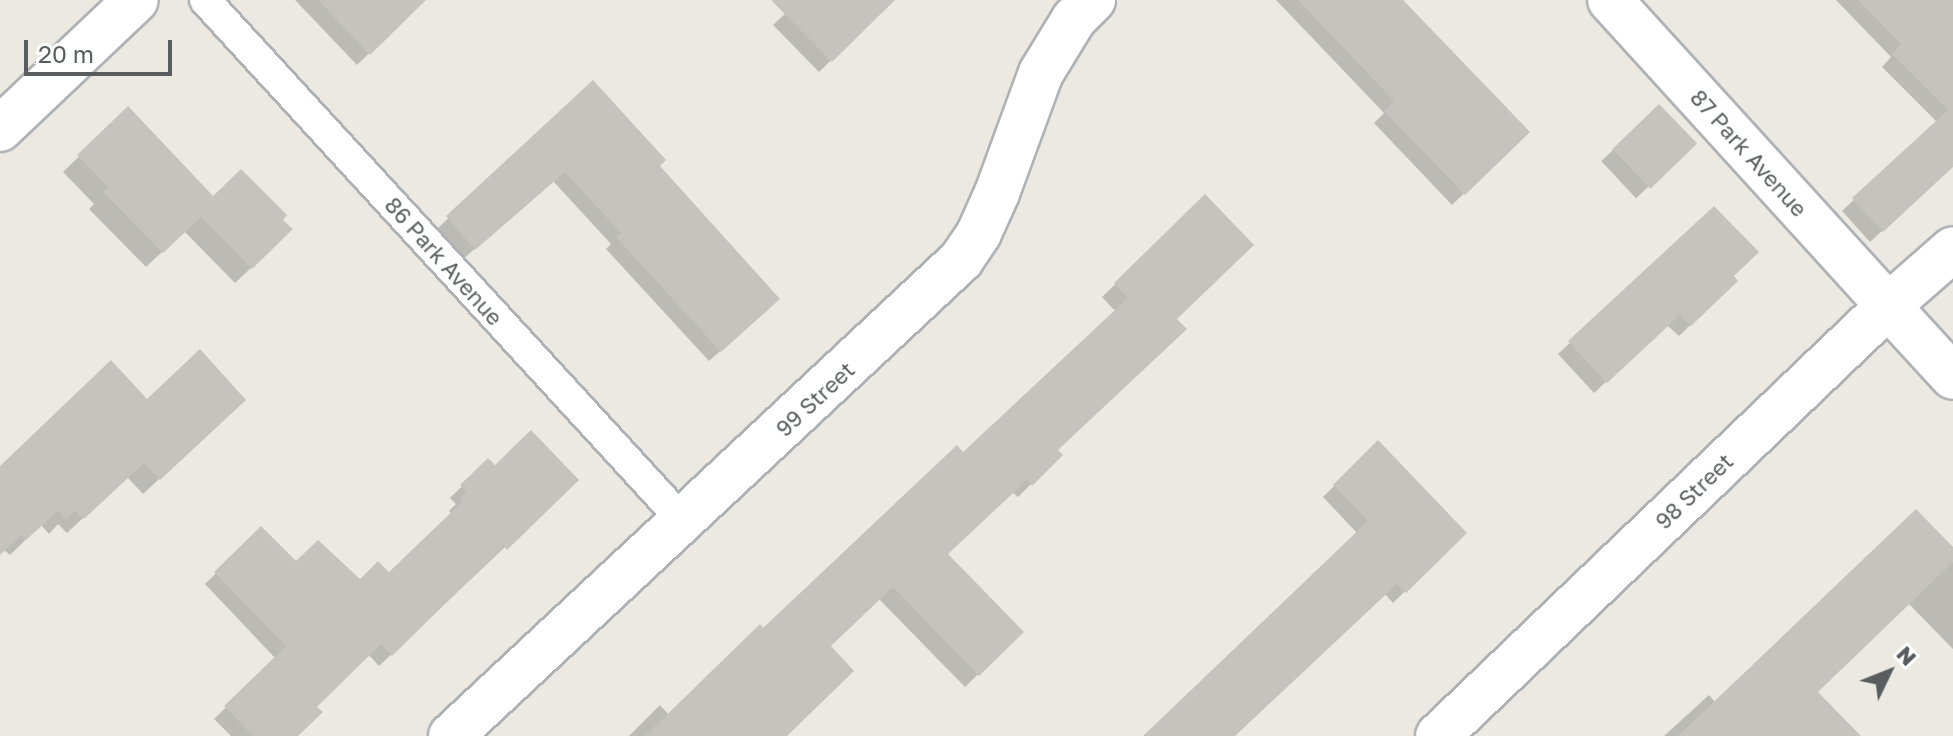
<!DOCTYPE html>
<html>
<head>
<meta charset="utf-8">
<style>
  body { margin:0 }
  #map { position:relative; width:1953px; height:736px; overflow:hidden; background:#ebe9e1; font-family:"Golos Text",sans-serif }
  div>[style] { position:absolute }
  .shadow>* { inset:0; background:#0003; transform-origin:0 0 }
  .building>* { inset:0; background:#c6c3be; transform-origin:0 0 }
  .roads { filter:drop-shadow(2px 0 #afb2b5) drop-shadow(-2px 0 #afb2b5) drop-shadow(0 2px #afb2b5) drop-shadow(0 -2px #afb2b5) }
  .lane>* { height:30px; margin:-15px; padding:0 15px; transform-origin:15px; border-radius:15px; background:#fff }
  .street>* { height:44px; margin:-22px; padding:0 22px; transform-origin:22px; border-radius:22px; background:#fff }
  .secondary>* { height:44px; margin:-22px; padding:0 22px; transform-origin:22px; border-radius:22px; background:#fff }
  span { translate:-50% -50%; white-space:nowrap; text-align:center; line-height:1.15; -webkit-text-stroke:7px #fff; paint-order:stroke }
  .street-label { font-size:22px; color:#5a5d60 }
  .north { position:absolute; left:1849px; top:632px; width:80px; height:80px; -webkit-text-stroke:6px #fff; paint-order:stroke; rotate:47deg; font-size:22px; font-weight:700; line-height:32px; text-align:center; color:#5a5d60 }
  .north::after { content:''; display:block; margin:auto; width:28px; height:36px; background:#5a5d60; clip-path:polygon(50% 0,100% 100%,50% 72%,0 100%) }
  .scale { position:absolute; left:24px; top:40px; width:148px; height:36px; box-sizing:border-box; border:4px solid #5a5d60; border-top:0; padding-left:10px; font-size:24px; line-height:28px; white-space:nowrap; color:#5a5d60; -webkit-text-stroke:6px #fff; paint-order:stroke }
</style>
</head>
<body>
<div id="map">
  <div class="shadow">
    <i style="clip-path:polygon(295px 0,408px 0,415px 8px,357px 65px)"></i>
    <i style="clip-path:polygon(800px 0,893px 0,819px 72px,773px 25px)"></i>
    <i style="clip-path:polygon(1276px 0,1404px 0,1402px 2px,1527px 132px,1452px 205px,1374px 123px,1384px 113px)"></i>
    <i style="clip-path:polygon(1836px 0,1945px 0,1953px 8px,1952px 137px,1882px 67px,1891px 57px)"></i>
    <i style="clip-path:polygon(593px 82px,767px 310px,709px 361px,606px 249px,611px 244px,553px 181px,463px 259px,437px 229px)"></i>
    <i style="left:1659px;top:107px;width:51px;height:79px;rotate:47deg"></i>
    <i style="clip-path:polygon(128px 109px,213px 199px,280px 220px,291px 230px,235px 283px,184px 231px,146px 267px,89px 209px,94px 204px,63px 172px)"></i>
    <i style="clip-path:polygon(1899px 158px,1916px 200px,1870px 242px,1842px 211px)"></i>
    <i style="clip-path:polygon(1205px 197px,1175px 319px,1056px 451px,1060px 455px,1018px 497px,1012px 492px,946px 554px,1021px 632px,965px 687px,878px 598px,829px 646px,787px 736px,629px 736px,660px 705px,669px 715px,963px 455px,1116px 312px,1102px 297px)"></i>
    <i style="clip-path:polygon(1714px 209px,1731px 276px,1736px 281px,1679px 336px,1667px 325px,1594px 393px,1558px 354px)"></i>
    <i style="clip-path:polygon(147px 402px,228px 415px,143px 494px,127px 477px,67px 533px,58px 524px,49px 534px,41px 525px,10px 555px,4px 550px,0 553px,0 469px)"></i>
    <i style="clip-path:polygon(1378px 443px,1465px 533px,1393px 603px,1384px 593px,1234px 736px,1146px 736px,1358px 534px,1323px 497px)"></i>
    <i style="clip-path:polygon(488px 461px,495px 468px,576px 480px,379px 666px,368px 654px,314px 707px,296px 736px,231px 736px,214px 719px,276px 659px,205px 584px,261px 529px,296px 564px,360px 582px,389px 575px,452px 514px,449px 511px,456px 504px,450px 498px)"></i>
    <i style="clip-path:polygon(1953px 550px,1953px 649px,1908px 603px,1815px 692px,1858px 736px,1664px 736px,1709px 695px,1716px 703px)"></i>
  </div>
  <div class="building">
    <i style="clip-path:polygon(318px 0,426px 0,370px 55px)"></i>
    <i style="clip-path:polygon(771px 0,895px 0,832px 62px)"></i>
    <i style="clip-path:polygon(1298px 0,1403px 0,1530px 132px,1465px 195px,1384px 111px,1394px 101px)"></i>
    <i style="clip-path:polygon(1858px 0,1953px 0,1953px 167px,1883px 232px,1852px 198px,1948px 110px,1892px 54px,1901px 44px)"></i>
    <i style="clip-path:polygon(593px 80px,666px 160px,660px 166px,780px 299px,721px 352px,616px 237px,621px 233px,565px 172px,475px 250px,446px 216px)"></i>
    <i style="left:1659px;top:104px;width:55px;height:65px;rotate:46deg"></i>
    <i style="clip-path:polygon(128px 106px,213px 196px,241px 169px,287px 215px,283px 220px,293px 229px,252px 269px,201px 217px,163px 253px,103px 192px,108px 187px,77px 155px)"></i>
    <i style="clip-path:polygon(1205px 194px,1254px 245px,1177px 319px,1187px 329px,1058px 450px,1063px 455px,1032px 486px,1027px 480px,948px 554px,1024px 632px,979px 676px,893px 587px,831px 646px,854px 671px,787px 736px,645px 736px,760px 624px,763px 628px,957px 445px,963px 452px,1128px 298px,1114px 283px)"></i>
    <i style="clip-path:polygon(1714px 206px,1759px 252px,1734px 276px,1738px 281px,1691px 326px,1680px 315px,1607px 383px,1568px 341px)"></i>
    <i style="clip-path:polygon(200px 349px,246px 400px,160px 480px,144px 463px,84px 519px,75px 510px,66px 520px,58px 511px,26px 540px,21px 535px,0 555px,0 466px,111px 360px,147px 399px)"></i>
    <i style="clip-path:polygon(531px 430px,579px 480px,507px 550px,504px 546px,392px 656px,381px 644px,317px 707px,323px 712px,298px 736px,253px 736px,224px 706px,286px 646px,214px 572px,261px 526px,296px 561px,318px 540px,360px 579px,378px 561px,389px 572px,462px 502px,459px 499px,466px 492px,460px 485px,488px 458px,495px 465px)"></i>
    <i style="clip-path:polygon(1378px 440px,1467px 533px,1406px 593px,1397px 584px,1235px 736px,1143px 736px,1368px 521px,1333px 485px)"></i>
    <i style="clip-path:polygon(1916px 509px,1953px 547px,1953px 562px,1818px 692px,1861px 736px,1678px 736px)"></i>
  </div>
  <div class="roads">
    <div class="lane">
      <i style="left:205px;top:0;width:707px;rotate:47.46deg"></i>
    </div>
    <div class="street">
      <i style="left:1610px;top:0;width:413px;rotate:47.7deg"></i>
      <i style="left:0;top:129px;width:187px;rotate:-43.5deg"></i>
      <i style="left:451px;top:736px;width:698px;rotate:-43.03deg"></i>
      <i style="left:961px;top:260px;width:32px;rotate:-56deg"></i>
      <i style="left:979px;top:233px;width:44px;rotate:-65.8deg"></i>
      <i style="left:997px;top:193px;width:128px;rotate:-69.9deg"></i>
      <i style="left:1041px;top:73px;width:63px;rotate:-58.6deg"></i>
      <i style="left:1074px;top:19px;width:27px;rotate:-45deg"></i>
    </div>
    <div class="secondary">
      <i style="left:1888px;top:306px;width:96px;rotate:47.5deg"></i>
      <i style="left:1438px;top:736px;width:622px;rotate:-43.7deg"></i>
      <i style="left:1888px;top:306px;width:86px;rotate:-41.2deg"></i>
    </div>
  </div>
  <div class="street-label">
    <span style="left:1749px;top:153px;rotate:48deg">87 Park Avenue</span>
    <span style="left:444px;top:261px;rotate:48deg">86 Park Avenue</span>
    <span style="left:815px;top:399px;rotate:-43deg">99 Street</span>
    <span style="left:1694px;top:491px;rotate:-44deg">98 Street</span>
  </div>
  <div class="north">N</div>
  <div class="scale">20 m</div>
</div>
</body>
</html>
